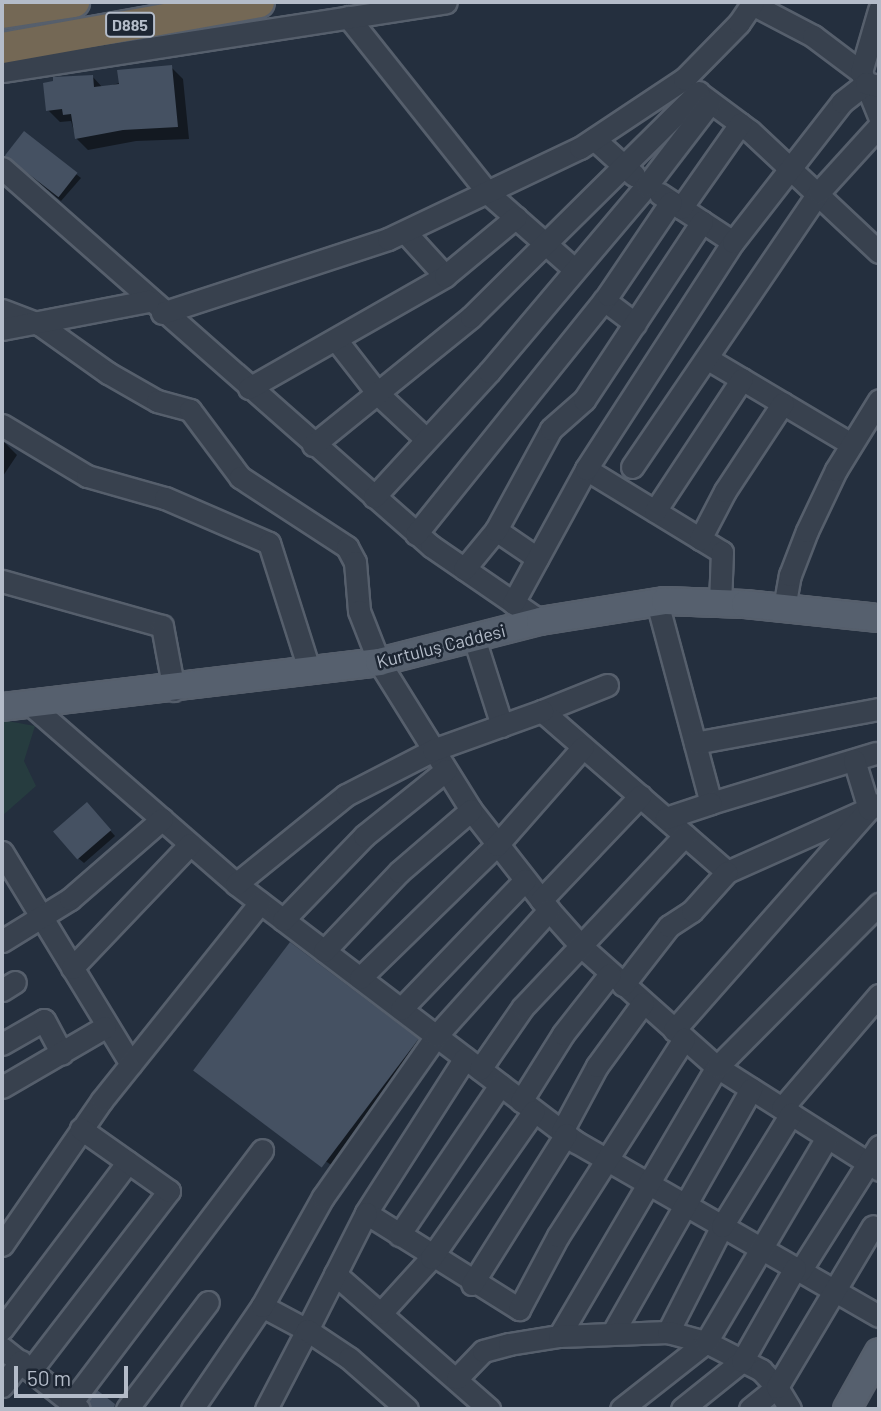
<!DOCTYPE html>
<html>
<head>
<meta charset="utf-8">
<style>
  body { margin:0 }
  #map { position:relative; width:881px; height:1411px; overflow:hidden; background:#242f3e; font-family:Barlow,sans-serif }
  div>[style] { position:absolute }
  .green>* { inset:0; background:#263c3f }
  .shadow>* { inset:0; background:#0007 }
  .building>* { inset:0; background:#455162; transform-origin:0 0 }
  .roads { filter:drop-shadow(2px 0 #565f6c) drop-shadow(-2px 0 #565f6c) drop-shadow(0 2px #565f6c) drop-shadow(0 -2px #565f6c) }
  .minor>* { height:21px; margin:-10.5px; padding:0 10.5px; transform-origin:10.5px; border-radius:10.5px; background:#38414e }
  .major>* { height:26px; margin:-13px; padding:0 13px; transform-origin:13px; border-radius:13px; background:#56606e }
  .highway>* { height:30px; margin:-15px; padding:0 15px; transform-origin:15px; border-radius:15px; background:#746855 }
  span { translate:-50% -50%; white-space:nowrap; text-align:center; line-height:1.15; -webkit-text-stroke:5px #1d2633; paint-order:stroke }
  .shield-label span { padding:2px 5px; background:#1d2633; border:2px solid; border-radius:5px; -webkit-text-stroke-width:0 }
  .shield-label { font-size:16px; color:#b4bcc9; font-weight:700 }
  .street-label { font-size:18px; color:#b4bcc9 }
  .frame { position:absolute; inset:0; border:4px solid #b4bcc9; pointer-events:none }
  .scale { position:absolute; left:14px; top:1366px; width:114px; height:32px; box-sizing:border-box; border:4px solid #b4bcc9; border-top:0; padding-left:9px; font-size:21px; line-height:24px; white-space:nowrap; color:#b4bcc9; -webkit-text-stroke:5px #1d2633; paint-order:stroke }
</style>
</head>
<body>
<div id="map">
  <div class="green">
    <i style="clip-path:polygon(2px 720px,35px 726px,24px 761px,36px 786px,2px 816px)"></i>
  </div>
  <div class="shadow">
    <i style="clip-path:polygon(171px 67px,183px 79px,189px 139px,136px 141px,88px 150px,76px 138px,71px 121px,60px 122px,48px 110px,92px 76px,103px 88px)"></i>
    <i style="clip-path:polygon(24px 134px,81px 178px,61px 201px,11px 159px)"></i>
    <i style="clip-path:polygon(2px 440px,17px 455px,3px 476px,2px 475px)"></i>
    <i style="clip-path:polygon(92px 810px,115px 836px,84px 863px,78px 858px)"></i>
    <i style="clip-path:polygon(417px 1040px,425px 1048px,337px 1169px,199px 1073px)"></i>
  </div>
  <div class="building">
    <i style="clip-path:polygon(172px 65px,178px 127px,123px 130px,75px 139px,71px 114px,63px 115px,62px 109px,46px 111px,43px 83px,53px 81px,53px 77px,93px 75px,94px 87px,119px 84px,117px 70px)"></i>
    <i style="left:24px;top:131px;width:68px;height:31px;rotate:38deg"></i>
    <i style="left:87px;top:802px;width:37px;height:45px;rotate:49deg"></i>
    <i style="left:290px;top:942px;width:161px;height:161px;rotate:37deg"></i>
    <i style="clip-path:polygon(97px 1390px,115px 1404px,114px 1409px,92px 1409px,89px 1401px)"></i>
  </div>
  <div class="roads">
    <div class="minor">
      <i style="left:752px;top:4px;width:69px;rotate:27.7deg"></i>
      <i style="left:813px;top:36px;width:60px;rotate:36.9deg"></i>
      <i style="left:861px;top:72px;width:48px;rotate:67.8deg"></i>
      <i style="left:348px;top:17px;width:226px;rotate:51.5deg"></i>
      <i style="left:489px;top:194px;width:113px;rotate:41.4deg"></i>
      <i style="left:2px;top:71px;width:449px;rotate:-8.8deg"></i>
      <i style="left:861px;top:72px;width:65px;rotate:-73.8deg"></i>
      <i style="left:700px;top:94px;width:62px;rotate:36.5deg"></i>
      <i style="left:750px;top:131px;width:177px;rotate:43.2deg"></i>
      <i style="left:594px;top:139px;width:54px;rotate:42deg"></i>
      <i style="left:2px;top:168px;width:572px;rotate:41.38deg"></i>
      <i style="left:431px;top:546px;width:132px;rotate:34.5deg"></i>
      <i style="left:660px;top:194px;width:87px;rotate:33.3deg"></i>
      <i style="left:681px;top:208px;width:103px;rotate:-54.9deg"></i>
      <i style="left:405px;top:232px;width:59px;rotate:47.7deg"></i>
      <i style="left:604px;top:300px;width:39px;rotate:37deg"></i>
      <i style="left:2px;top:310px;width:40px;rotate:21deg"></i>
      <i style="left:39px;top:324px;width:85px;rotate:35.4deg"></i>
      <i style="left:108px;top:373px;width:56px;rotate:29.7deg"></i>
      <i style="left:157px;top:401px;width:34px;rotate:15deg"></i>
      <i style="left:190px;top:410px;width:84px;rotate:53.3deg"></i>
      <i style="left:240px;top:477px;width:128px;rotate:33.2deg"></i>
      <i style="left:347px;top:547px;width:17px;rotate:62deg"></i>
      <i style="left:355px;top:562px;width:49px;rotate:85.3deg"></i>
      <i style="left:359px;top:611px;width:55px;rotate:68.6deg"></i>
      <i style="left:379px;top:662px;width:174px;rotate:58.1deg"></i>
      <i style="left:471px;top:810px;width:127px;rotate:52deg"></i>
      <i style="left:549px;top:910px;width:48px;rotate:48.4deg"></i>
      <i style="left:581px;top:946px;width:182px;rotate:41.7deg"></i>
      <i style="left:717px;top:1067px;width:192px;rotate:32.4deg"></i>
      <i style="left:162px;top:313px;width:238px;rotate:-18.1deg"></i>
      <i style="left:388px;top:239px;width:212px;rotate:-25.4deg"></i>
      <i style="left:580px;top:148px;width:125px;rotate:-33.6deg"></i>
      <i style="left:684px;top:79px;width:78px;rotate:-45.5deg"></i>
      <i style="left:739px;top:23px;width:25px;rotate:-56deg"></i>
      <i style="left:2px;top:329px;width:149px;rotate:-10.9deg"></i>
      <i style="left:337px;top:341px;width:68px;rotate:52.1deg"></i>
      <i style="left:379px;top:395px;width:63px;rotate:43.1deg"></i>
      <i style="left:708px;top:359px;width:166px;rotate:30.7deg"></i>
      <i style="left:249px;top:388px;width:226px;rotate:-29.7deg"></i>
      <i style="left:445px;top:276px;width:92px;rotate:-39.7deg"></i>
      <i style="left:2px;top:425px;width:99px;rotate:31deg"></i>
      <i style="left:87px;top:476px;width:81px;rotate:15.8deg"></i>
      <i style="left:165px;top:498px;width:113px;rotate:23.4deg"></i>
      <i style="left:269px;top:543px;width:135px;rotate:72.4deg"></i>
      <i style="left:313px;top:445px;width:203px;rotate:-39deg"></i>
      <i style="left:471px;top:317px;width:320px;rotate:-44.7deg"></i>
      <i style="left:632px;top:467px;width:333px;rotate:-55.8deg"></i>
      <i style="left:819px;top:192px;width:89px;rotate:-47.7deg"></i>
      <i style="left:586px;top:469px;width:159px;rotate:31.4deg"></i>
      <i style="left:722px;top:552px;width:51px;rotate:92.2deg"></i>
      <i style="left:374px;top:497px;width:170px;rotate:-47.4deg"></i>
      <i style="left:489px;top:372px;width:245px;rotate:-49.8deg"></i>
      <i style="left:647px;top:185px;width:103px;rotate:-52.5deg"></i>
      <i style="left:655px;top:511px;width:158px;rotate:-56.6deg"></i>
      <i style="left:496px;top:530px;width:50px;rotate:34.3deg"></i>
      <i style="left:416px;top:534px;width:307px;rotate:-51.2deg"></i>
      <i style="left:608px;top:295px;width:112px;rotate:-55.9deg"></i>
      <i style="left:700px;top:539px;width:54px;rotate:-62.5deg"></i>
      <i style="left:725px;top:491px;width:105px;rotate:-56.6deg"></i>
      <i style="left:464px;top:569px;width:50px;rotate:-50.6deg"></i>
      <i style="left:496px;top:530px;width:115px;rotate:-61.4deg"></i>
      <i style="left:551px;top:429px;width:44px;rotate:-41.3deg"></i>
      <i style="left:584px;top:400px;width:214px;rotate:-56.5deg"></i>
      <i style="left:2px;top:581px;width:166px;rotate:15.7deg"></i>
      <i style="left:162px;top:626px;width:65px;rotate:79.4deg"></i>
      <i style="left:657px;top:602px;width:208px;rotate:75deg"></i>
      <i style="left:711px;top:803px;width:172px;rotate:-16.9deg"></i>
      <i style="left:513px;top:603px;width:153px;rotate:-61.4deg"></i>
      <i style="left:586px;top:469px;width:270px;rotate:-57.1deg"></i>
      <i style="left:733px;top:242px;width:177px;rotate:-52.1deg"></i>
      <i style="left:842px;top:102px;width:31px;rotate:-38deg"></i>
      <i style="left:866px;top:83px;width:13px;rotate:13deg"></i>
      <i style="left:784px;top:608px;width:34px;rotate:-80deg"></i>
      <i style="left:790px;top:575px;width:47px;rotate:-68.9deg"></i>
      <i style="left:807px;top:531px;width:68px;rotate:-64.6deg"></i>
      <i style="left:836px;top:470px;width:82px;rotate:-58.4deg"></i>
      <i style="left:474px;top:638px;width:92px;rotate:72.3deg"></i>
      <i style="left:607px;top:685px;width:70px;rotate:158.2deg"></i>
      <i style="left:542px;top:711px;width:245px;rotate:41deg"></i>
      <i style="left:727px;top:872px;width:167px;rotate:-24.1deg"></i>
      <i style="left:31px;top:705px;width:272px;rotate:41.1deg"></i>
      <i style="left:236px;top:884px;width:427px;rotate:37.2deg"></i>
      <i style="left:576px;top:1142px;width:349px;rotate:29.9deg"></i>
      <i style="left:695px;top:743px;width:187px;rotate:-10.5deg"></i>
      <i style="left:666px;top:818px;width:47px;rotate:-18.4deg"></i>
      <i style="left:2px;top:852px;width:248px;rotate:58.7deg"></i>
      <i style="left:236px;top:884px;width:141px;rotate:-39deg"></i>
      <i style="left:346px;top:795px;width:98px;rotate:-27.3deg"></i>
      <i style="left:433px;top:750px;width:116px;rotate:-19.7deg"></i>
      <i style="left:541px;top:900px;width:144px;rotate:-46.4deg"></i>
      <i style="left:283px;top:920px;width:117px;rotate:-46deg"></i>
      <i style="left:364px;top:836px;width:105px;rotate:-38.8deg"></i>
      <i style="left:2px;top:941px;width:80px;rotate:-31.7deg"></i>
      <i style="left:70px;top:899px;width:122px;rotate:-41deg"></i>
      <i style="left:324px;top:951px;width:109px;rotate:-46.5deg"></i>
      <i style="left:399px;top:872px;width:95px;rotate:-40.7deg"></i>
      <i style="left:72px;top:968px;width:171px;rotate:-46.4deg"></i>
      <i style="left:360px;top:978px;width:191px;rotate:-44.2deg"></i>
      <i style="left:497px;top:845px;width:130px;rotate:-48.7deg"></i>
      <i style="left:623px;top:985px;width:75px;rotate:-52.1deg"></i>
      <i style="left:669px;top:926px;width:27px;rotate:-33deg"></i>
      <i style="left:692px;top:911px;width:52px;rotate:-48.1deg"></i>
      <i style="left:2px;top:990px;width:15px;rotate:-32deg"></i>
      <i style="left:401px;top:1009px;width:179px;rotate:-46.1deg"></i>
      <i style="left:674px;top:1030px;width:295px;rotate:-48.6deg"></i>
      <i style="left:869px;top:809px;width:51px;rotate:-107deg"></i>
      <i style="left:2px;top:1044px;width:48px;rotate:-29.7deg"></i>
      <i style="left:44px;top:1020px;width:38px;rotate:62deg"></i>
      <i style="left:465px;top:1058px;width:184px;rotate:122.6deg"></i>
      <i style="left:366px;top:1213px;width:181px;rotate:32.1deg"></i>
      <i style="left:519px;top:1309px;width:83px;rotate:-61.9deg"></i>
      <i style="left:558px;top:1236px;width:234px;rotate:-57.4deg"></i>
      <i style="left:480px;top:1069px;width:75px;rotate:-55.3deg"></i>
      <i style="left:523px;top:1007px;width:236px;rotate:-46.7deg"></i>
      <i style="left:2px;top:1087px;width:119px;rotate:-30.2deg"></i>
      <i style="left:521px;top:1101px;width:79px;rotate:-57.9deg"></i>
      <i style="left:563px;top:1034px;width:76px;rotate:-51.9deg"></i>
      <i style="left:782px;top:1108px;width:149px;rotate:-49.4deg"></i>
      <i style="left:562px;top:1131px;width:74px;rotate:-61.7deg"></i>
      <i style="left:597px;top:1066px;width:78px;rotate:-53.9deg"></i>
      <i style="left:399px;top:1235px;width:181px;rotate:-56deg"></i>
      <i style="left:2px;top:1245px;width:176px;rotate:-55.4deg"></i>
      <i style="left:102px;top:1100px;width:253px;rotate:-51.3deg"></i>
      <i style="left:800px;top:1271px;width:148px;rotate:-57.7deg"></i>
      <i style="left:335px;top:1274px;width:205px;rotate:41.2deg"></i>
      <i style="left:472px;top:1284px;width:177px;rotate:-57.9deg"></i>
      <i style="left:262px;top:1306px;width:51px;rotate:28.1deg"></i>
      <i style="left:307px;top:1330px;width:131px;rotate:-63.2deg"></i>
      <i style="left:381px;top:1313px;width:74px;rotate:-47.7deg"></i>
      <i style="left:431px;top:1258px;width:179px;rotate:-55deg"></i>
      <i style="left:2px;top:1329px;width:209px;rotate:-53deg"></i>
      <i style="left:668px;top:1332px;width:119px;rotate:-63deg"></i>
      <i style="left:722px;top:1226px;width:132px;rotate:-58.4deg"></i>
      <i style="left:612px;top:1334px;width:282px;rotate:-60.4deg"></i>
      <i style="left:559px;top:1336px;width:312px;rotate:-59.6deg"></i>
      <i style="left:717px;top:1067px;width:230px;rotate:-45.2deg"></i>
      <i style="left:2px;top:1348px;width:98px;rotate:38.4deg"></i>
      <i style="left:31px;top:1370px;width:226px;rotate:-52.4deg"></i>
      <i style="left:169px;top:1191px;width:108px;rotate:-144.8deg"></i>
      <i style="left:457px;top:1378px;width:37px;rotate:-46deg"></i>
      <i style="left:483px;top:1351px;width:27px;rotate:-15deg"></i>
      <i style="left:509px;top:1344px;width:51px;rotate:-9.1deg"></i>
      <i style="left:559px;top:1336px;width:109px;rotate:-2.1deg"></i>
      <i style="left:668px;top:1332px;width:39px;rotate:15deg"></i>
      <i style="left:706px;top:1342px;width:62px;rotate:27deg"></i>
      <i style="left:761px;top:1370px;width:23px;rotate:47deg"></i>
      <i style="left:777px;top:1387px;width:35px;rotate:141deg"></i>
      <i style="left:2px;top:1386px;width:31px;rotate:-53deg"></i>
      <i style="left:71px;top:1403px;width:317px;rotate:-52.9deg"></i>
      <i style="left:127px;top:1409px;width:134px;rotate:-52.9deg"></i>
      <i style="left:192px;top:1409px;width:125px;rotate:-55.8deg"></i>
      <i style="left:262px;top:1306px;width:125px;rotate:-60.8deg"></i>
      <i style="left:323px;top:1197px;width:197px;rotate:-54.9deg"></i>
      <i style="left:436px;top:1036px;width:169px;rotate:-48.1deg"></i>
      <i style="left:266px;top:1409px;width:89px;rotate:-62.6deg"></i>
      <i style="left:307px;top:1330px;width:50px;rotate:33.7deg"></i>
      <i style="left:349px;top:1358px;width:77px;rotate:41.3deg"></i>
      <i style="left:621px;top:1409px;width:108px;rotate:-38.2deg"></i>
      <i style="left:706px;top:1342px;width:238px;rotate:-59.4deg"></i>
      <i style="left:682px;top:1409px;width:77px;rotate:-38.7deg"></i>
      <i style="left:742px;top:1361px;width:107px;rotate:-60.3deg"></i>
      <i style="left:790px;top:1409px;width:26px;rotate:-121deg"></i>
      <i style="left:777px;top:1387px;width:187px;rotate:-59.2deg"></i>
    </div>
    <div class="major">
      <i style="left:2px;top:707px;width:380px;rotate:-6.8deg"></i>
      <i style="left:379px;top:662px;width:166px;rotate:-14.3deg"></i>
      <i style="left:540px;top:621px;width:127px;rotate:-9.1deg"></i>
      <i style="left:665px;top:601px;width:80px;rotate:2.1deg"></i>
      <i style="left:745px;top:604px;width:135px;rotate:6deg"></i>
      <i style="left:847px;top:1409px;width:65px;rotate:-60.7deg"></i>
    </div>
    <div class="highway">
      <i style="left:2px;top:13px;width:73px;rotate:-8.7deg"></i>
      <i style="left:2px;top:48px;width:261px;rotate:-10.1deg"></i>
    </div>
  </div>
  <div class="shield-label">
    <span style="left:130px;top:25px">D885</span>
  </div>
  <div class="street-label">
    <span style="left:441px;top:646px;rotate:-14deg">Kurtuluş Caddesi</span>
  </div>
  <div class="frame"></div>
  <div class="scale">50 m</div>
</div>
</body>
</html>
